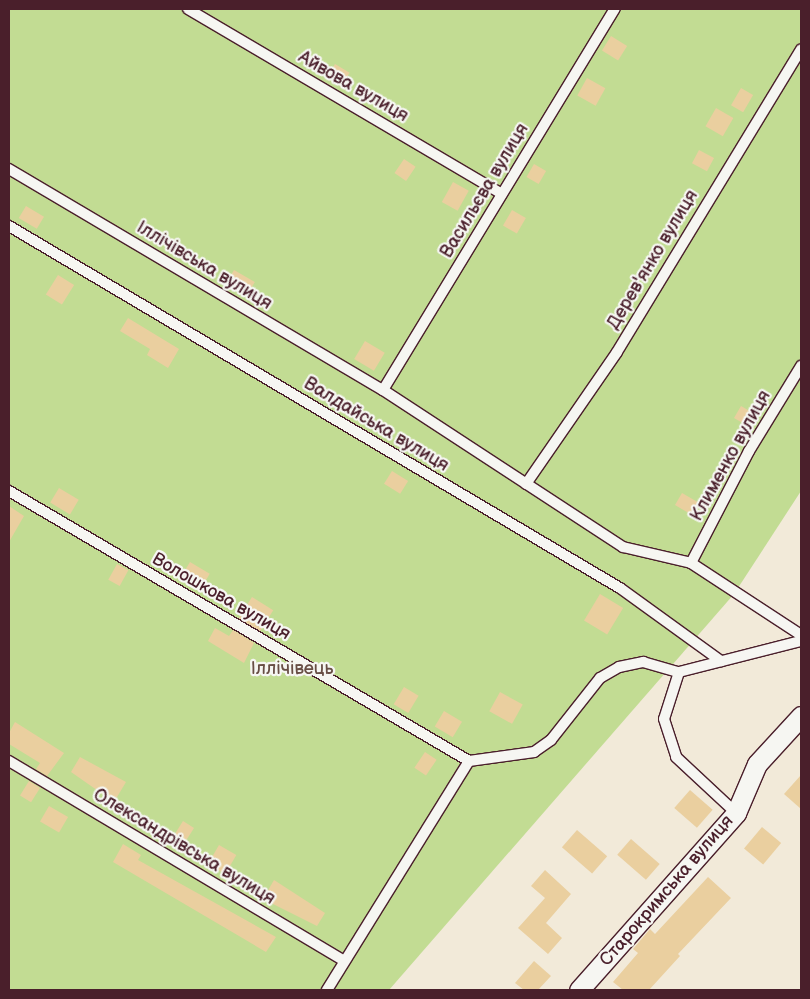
<!DOCTYPE html>
<html>
<head>
<meta charset="utf-8">
<style>
  body { margin:0 }
  #map { position:relative; width:810px; height:999px; overflow:hidden; background:#f2ead9; font-family:"Balsamiq Sans",sans-serif }
  div>[style] { position:absolute }
  .green>* { inset:0; background:#c2dc93 }
  .building>* { inset:0; background:#eacf9f; transform-origin:0 0 }
  .roads { filter:drop-shadow(1px 0 #4a1f2b) drop-shadow(-1px 0 #4a1f2b) drop-shadow(0 1px #4a1f2b) drop-shadow(0 -1px #4a1f2b) }
  .lane>* { height:10px; margin:-5px; padding:0 5px; transform-origin:5px; border-radius:5px; background:#f6f6f2 }
  .street>* { height:19px; margin:-9.5px; padding:0 9.5px; transform-origin:9.5px; border-radius:9.5px; background:#f6f6f2 }
  span { translate:-50% -50%; white-space:nowrap; text-align:center; line-height:1.15; -webkit-text-stroke:4.5px #f6f6f2; paint-order:stroke }
  .street-label { font-size:18px; color:#4a1f2b }
  .park-label { font-size:18px; color:#684e45 }
  .frame { position:absolute; inset:0; border:10px solid #4a1f2b; pointer-events:none }
</style>
</head>
<body>
<div id="map">
  <div class="green">
    <i style="clip-path:polygon(9px 9px,801px 9px,801px 491px,734px 594px,389px 990px,9px 990px)"></i>
  </div>
  <div class="building">
    <i style="left:611px;top:36px;width:19px;height:17px;rotate:32deg"></i>
    <i style="left:335px;top:64px;width:17px;height:16px;rotate:31deg"></i>
    <i style="left:587px;top:78px;width:21px;height:20px;rotate:29deg"></i>
    <i style="left:741px;top:88px;width:14px;height:20px;rotate:30deg"></i>
    <i style="left:716px;top:108px;width:20px;height:21px;rotate:30deg"></i>
    <i style="left:699px;top:150px;width:17px;height:15px;rotate:28deg"></i>
    <i style="left:404px;top:159px;width:14px;height:17px;rotate:34deg"></i>
    <i style="left:534px;top:164px;width:14px;height:15px;rotate:30deg"></i>
    <i style="left:453px;top:182px;width:18px;height:23px;rotate:29deg"></i>
    <i style="left:26px;top:206px;width:21px;height:14px;rotate:31deg"></i>
    <i style="left:512px;top:210px;width:16px;height:18px;rotate:30deg"></i>
    <i style="left:234px;top:270px;width:24px;height:14px;rotate:30deg"></i>
    <i style="left:58px;top:275px;width:19px;height:23px;rotate:32deg"></i>
    <i style="clip-path:polygon(128px 318px,179px 349px,168px 368px,147px 355px,150px 349px,120px 331px)"></i>
    <i style="left:365px;top:341px;width:23px;height:21px;rotate:31deg"></i>
    <i style="left:741px;top:406px;width:16px;height:14px;rotate:30deg"></i>
    <i style="left:392px;top:471px;width:19px;height:15px;rotate:32deg"></i>
    <i style="left:59px;top:488px;width:23px;height:17px;rotate:31deg"></i>
    <i style="left:682px;top:493px;width:20px;height:14px;rotate:30deg"></i>
    <i style="clip-path:polygon(9px 506px,24px 516px,9px 542px)"></i>
    <i style="left:190px;top:562px;width:23px;height:15px;rotate:31deg"></i>
    <i style="left:117px;top:564px;width:13px;height:18px;rotate:29deg"></i>
    <i style="left:600px;top:594px;width:27px;height:31px;rotate:31deg"></i>
    <i style="left:252px;top:597px;width:25px;height:25px;rotate:32deg"></i>
    <i style="clip-path:polygon(215px 628px,229px 636px,233px 630px,254px 643px,244px 663px,208px 641px)"></i>
    <i style="left:404px;top:687px;width:17px;height:20px;rotate:31deg"></i>
    <i style="left:500px;top:692px;width:26px;height:22px;rotate:29deg"></i>
    <i style="left:444px;top:711px;width:21px;height:18px;rotate:31deg"></i>
    <i style="clip-path:polygon(15px 722px,64px 753px,47px 776px,36px 769px,40px 763px,9px 744px,9px 733px)"></i>
    <i style="left:425px;top:752px;width:14px;height:19px;rotate:34deg"></i>
    <i style="clip-path:polygon(80px 757px,126px 782px,114px 802px,71px 772px)"></i>
    <i style="clip-path:polygon(801px 775px,801px 809px,784px 794px)"></i>
    <i style="left:29px;top:781px;width:13px;height:17px;rotate:32deg"></i>
    <i style="left:690px;top:790px;width:30px;height:24px;rotate:41deg"></i>
    <i style="left:49px;top:806px;width:22px;height:18px;rotate:30deg"></i>
    <i style="left:183px;top:821px;width:13px;height:17px;rotate:32deg"></i>
    <i style="left:762px;top:827px;width:25px;height:28px;rotate:40deg"></i>
    <i style="left:577px;top:830px;width:40px;height:23px;rotate:41deg"></i>
    <i style="left:631px;top:839px;width:38px;height:21px;rotate:41deg"></i>
    <i style="clip-path:polygon(123px 844px,141px 855px,138px 860px,276px 937px,266px 952px,113px 862px)"></i>
    <i style="left:219px;top:845px;width:20px;height:22px;rotate:30deg"></i>
    <i style="clip-path:polygon(545px 870px,571px 894px,546px 923px,562px 938px,548px 954px,518px 928px,545px 898px,531px 886px)"></i>
    <i style="clip-path:polygon(708px 877px,731px 898px,678px 954px,680px 956px,649px 990px,623px 990px,613px 982px,638px 953px,633px 949px,650px 929px,655px 934px)"></i>
    <i style="clip-path:polygon(274px 880px,325px 913px,317px 926px,263px 899px)"></i>
    <i style="clip-path:polygon(534px 961px,551px 976px,538px 990px,524px 990px,515px 983px)"></i>
  </div>
  <div class="roads">
    <div class="lane">
      <i style="left:188px;top:9px;width:364px;rotate:30.5deg"></i>
      <i style="left:9px;top:169px;width:434px;rotate:30.6deg"></i>
      <i style="left:383px;top:390px;width:287px;rotate:33.2deg"></i>
      <i style="left:623px;top:547px;width:70px;rotate:13.2deg"></i>
      <i style="left:691px;top:563px;width:131px;rotate:33.2deg"></i>
      <i style="left:9px;top:226px;width:710px;rotate:30.65deg"></i>
      <i style="left:620px;top:588px;width:125px;rotate:35.9deg"></i>
      <i style="left:383px;top:390px;width:446px;rotate:-58.7deg"></i>
      <i style="left:526px;top:484px;width:160px;rotate:-55.4deg"></i>
      <i style="left:617px;top:352px;width:354px;rotate:-58.7deg"></i>
      <i style="left:9px;top:491px;width:533px;rotate:30.41deg"></i>
      <i style="left:691px;top:563px;width:126px;rotate:-62.6deg"></i>
      <i style="left:749px;top:451px;width:100px;rotate:-58.5deg"></i>
      <i style="left:679px;top:672px;width:49px;rotate:107.7deg"></i>
      <i style="left:664px;top:719px;width:40px;rotate:72deg"></i>
      <i style="left:676px;top:757px;width:82px;rotate:43deg"></i>
      <i style="left:9px;top:761px;width:389px;rotate:30.8deg"></i>
      <i style="left:469px;top:761px;width:66px;rotate:-7.9deg"></i>
      <i style="left:534px;top:752px;width:21px;rotate:-35deg"></i>
      <i style="left:551px;top:740px;width:79px;rotate:-51.7deg"></i>
      <i style="left:600px;top:678px;width:22px;rotate:-30deg"></i>
      <i style="left:619px;top:667px;width:25px;rotate:-12deg"></i>
      <i style="left:643px;top:662px;width:37px;rotate:16deg"></i>
      <i style="left:679px;top:672px;width:126px;rotate:-14.3deg"></i>
      <i style="left:327px;top:990px;width:269px;rotate:-58.2deg"></i>
    </div>
    <div class="street">
      <i style="left:579px;top:990px;width:237px;rotate:-48.4deg"></i>
      <i style="left:736px;top:813px;width:53px;rotate:-66.8deg"></i>
      <i style="left:757px;top:764px;width:65px;rotate:-47.5deg"></i>
    </div>
  </div>
  <div class="street-label">
    <span style="left:353px;top:87px;rotate:30deg">Айвова вулиця</span>
    <span style="left:485px;top:191px;rotate:-59deg">Васильєва вулиця</span>
    <span style="left:653px;top:260px;rotate:-59deg">Дерев'янко вулиця</span>
    <span style="left:204px;top:266px;rotate:31deg">Іллічівська вулиця</span>
    <span style="left:376px;top:425px;rotate:31deg">Валдайська вулиця</span>
    <span style="left:731px;top:456px;rotate:-61deg">Клименко вулиця</span>
    <span style="left:221px;top:597px;rotate:30deg">Волошкова вулиця</span>
    <span style="left:184px;top:847px;rotate:31deg">Олександрівська вулиця</span>
    <span style="left:667px;top:891px;rotate:-49deg">Старокримська вулиця</span>
  </div>
  <div class="park-label">
    <span style="left:292px;top:669px">Іллічівець</span>
  </div>
  <div class="frame"></div>
</div>
</body>
</html>
